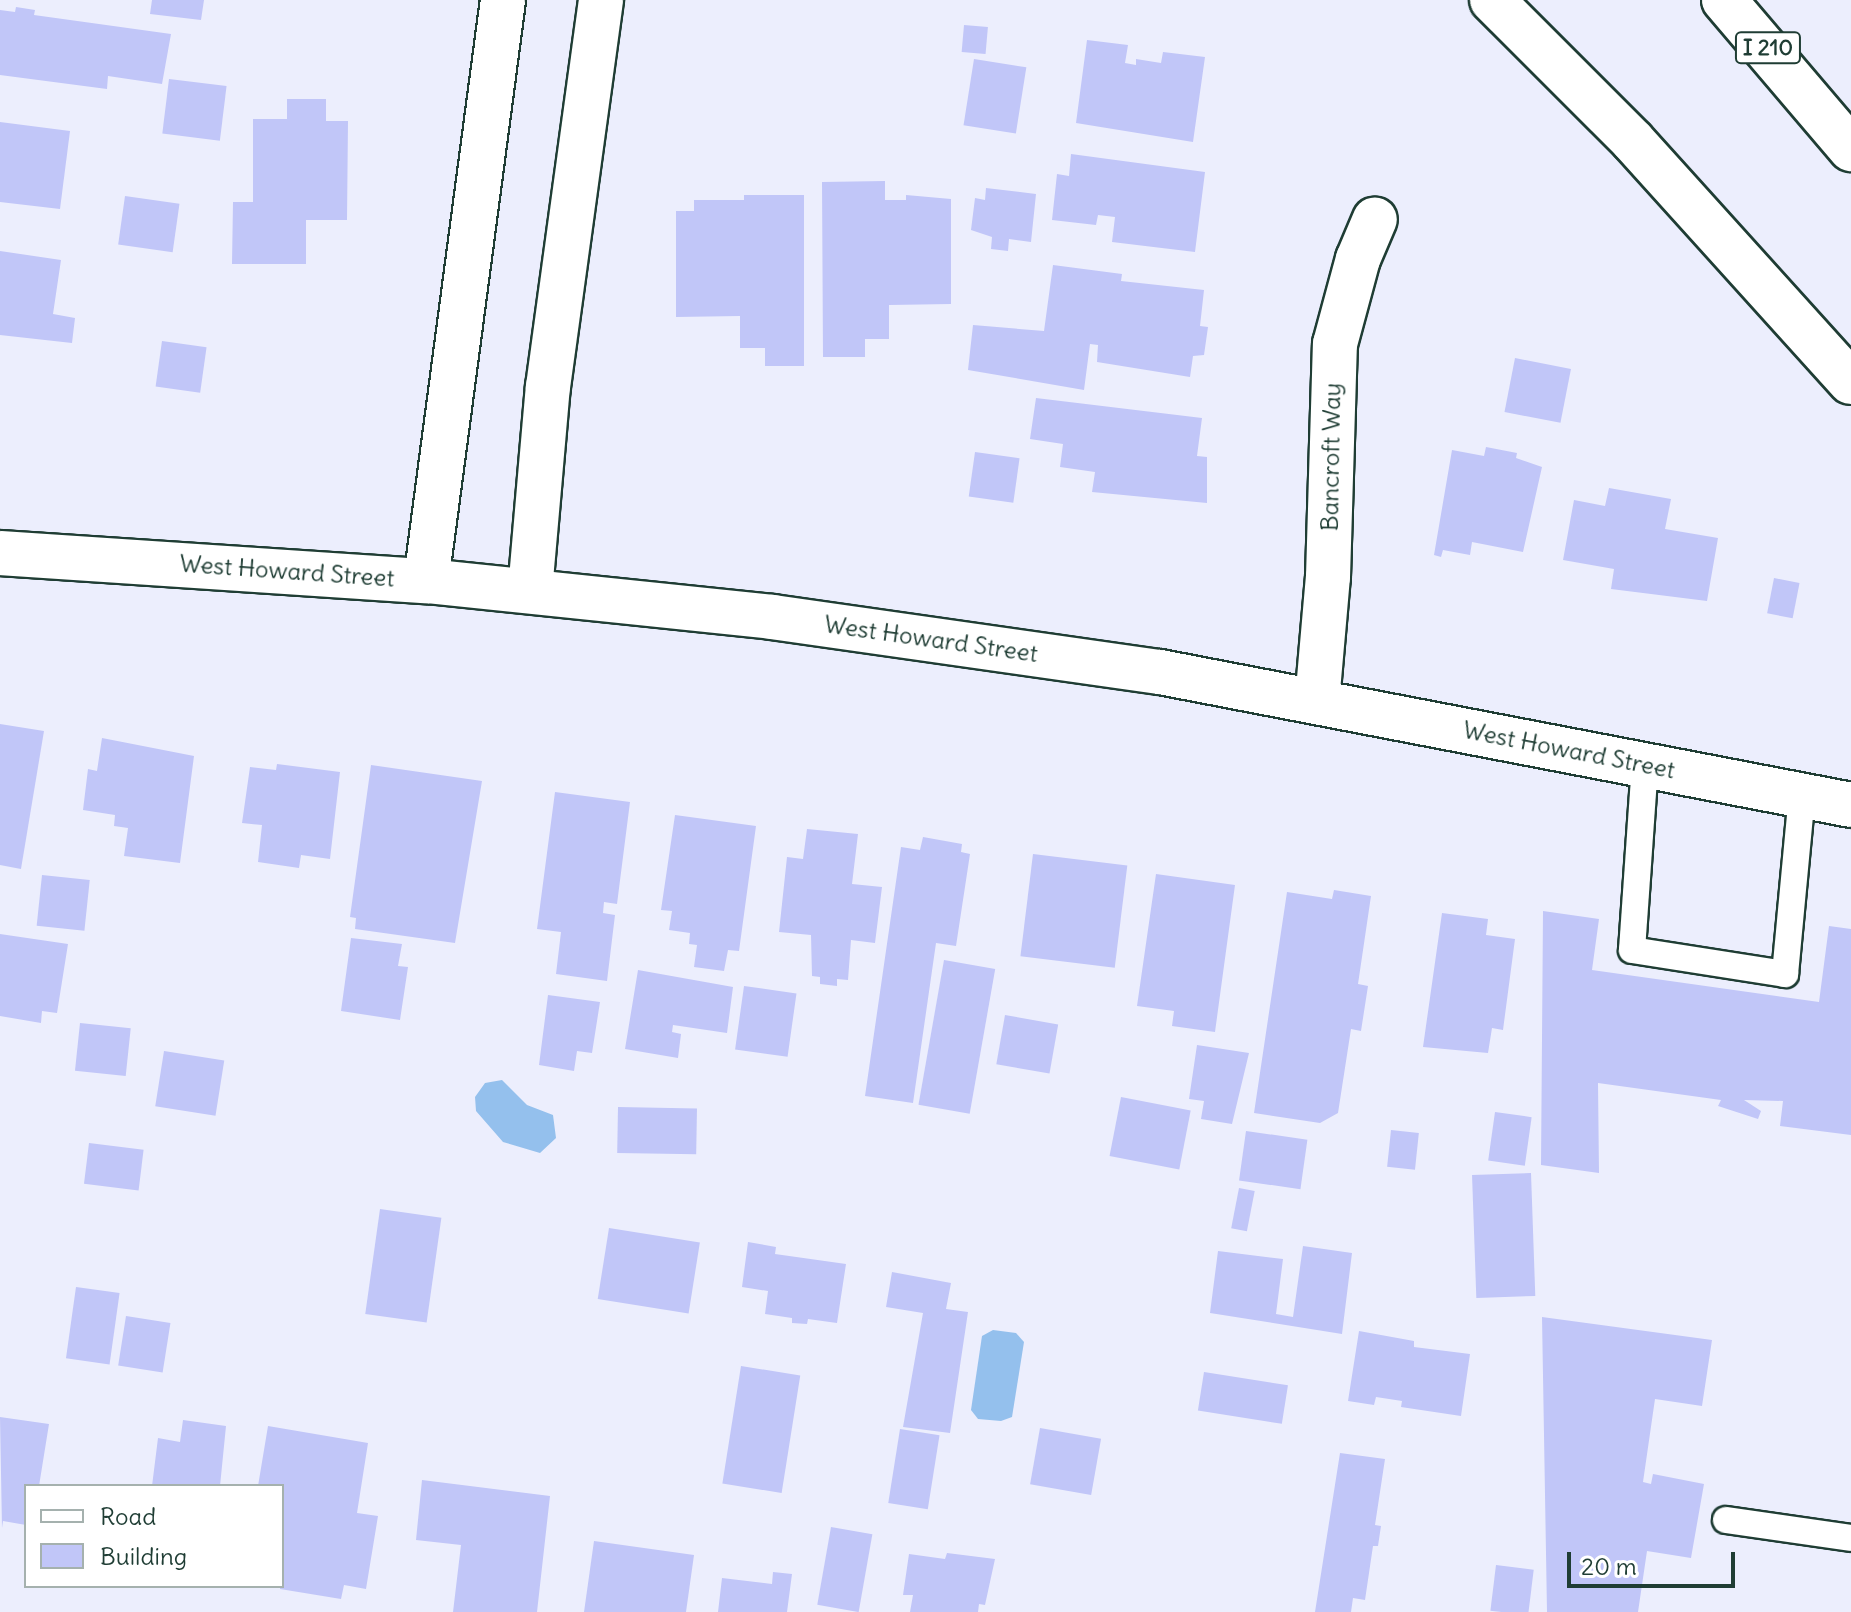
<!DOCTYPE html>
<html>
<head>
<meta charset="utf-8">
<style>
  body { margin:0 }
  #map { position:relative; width:1851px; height:1612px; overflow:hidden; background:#eceefd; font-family:Delius,sans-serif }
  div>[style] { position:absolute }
  .water>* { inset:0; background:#94c0ed }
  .building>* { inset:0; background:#c1c6f8; transform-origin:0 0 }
  .roads { filter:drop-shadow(2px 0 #1f3d34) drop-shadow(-2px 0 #1f3d34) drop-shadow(0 2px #1f3d34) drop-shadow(0 -2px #1f3d34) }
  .lane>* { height:26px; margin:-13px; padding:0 13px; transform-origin:13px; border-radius:13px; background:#fff }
  .street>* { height:44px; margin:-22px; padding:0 22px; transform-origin:22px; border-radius:22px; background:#fff }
  .secondary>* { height:44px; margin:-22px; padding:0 22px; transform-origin:22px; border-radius:22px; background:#fff }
  .highway>* { height:44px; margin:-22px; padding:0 22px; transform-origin:22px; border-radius:22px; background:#fff }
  span { translate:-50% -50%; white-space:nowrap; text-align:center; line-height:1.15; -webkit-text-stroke:8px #fff; paint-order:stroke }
  .shield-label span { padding:2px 6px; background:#fff; border:2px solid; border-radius:6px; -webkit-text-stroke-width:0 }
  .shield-label { font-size:22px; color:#1f3d34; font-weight:700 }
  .street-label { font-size:24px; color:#1f3d34 }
  .legend { position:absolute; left:24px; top:1484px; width:260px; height:104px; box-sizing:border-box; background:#fff; border:2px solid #a5b1ae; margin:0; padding:10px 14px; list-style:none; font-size:24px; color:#1f3d34 }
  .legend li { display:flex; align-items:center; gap:16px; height:40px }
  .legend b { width:40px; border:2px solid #a5b1ae }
  .scale { position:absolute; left:1567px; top:1552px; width:168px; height:36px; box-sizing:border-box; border:4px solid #1f3d34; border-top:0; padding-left:10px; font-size:24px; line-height:28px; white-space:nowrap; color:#1f3d34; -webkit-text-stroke:6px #fff; paint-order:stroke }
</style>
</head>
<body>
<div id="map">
  <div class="water">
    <i style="clip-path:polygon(502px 1080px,527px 1105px,553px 1115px,556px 1138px,540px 1153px,503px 1142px,476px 1111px,475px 1097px,485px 1083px)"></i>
    <i style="clip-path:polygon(993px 1330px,1016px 1333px,1024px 1342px,1012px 1417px,1001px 1421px,978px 1419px,971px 1410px,982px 1336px)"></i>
  </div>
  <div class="building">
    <i style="clip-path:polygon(152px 0,204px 0,201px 20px,150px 14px)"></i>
    <i style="clip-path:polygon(16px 7px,35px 10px,34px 15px,171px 34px,162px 84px,108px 76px,107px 89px,0 75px,0 10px,15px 12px)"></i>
    <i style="left:964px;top:25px;width:24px;height:27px;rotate:5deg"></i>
    <i style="clip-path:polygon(1087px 40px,1128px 45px,1125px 63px,1136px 65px,1136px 59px,1161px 63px,1163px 52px,1205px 57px,1193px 142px,1076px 123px)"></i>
    <i style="left:974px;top:59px;width:53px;height:67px;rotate:9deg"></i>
    <i style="left:169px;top:79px;width:58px;height:55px;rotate:7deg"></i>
    <i style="clip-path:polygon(287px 99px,326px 99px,326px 121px,348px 121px,347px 220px,306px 220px,306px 264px,232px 264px,233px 202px,253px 202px,253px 119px,287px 119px)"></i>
    <i style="clip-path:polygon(0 122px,70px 131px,60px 209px,0 202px)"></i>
    <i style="clip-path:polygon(1071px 154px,1205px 172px,1195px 252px,1112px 242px,1115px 217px,1098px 215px,1096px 225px,1052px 220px,1057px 174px,1069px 176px)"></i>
    <i style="clip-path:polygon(885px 181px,885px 200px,906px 200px,906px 195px,951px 199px,951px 304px,889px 305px,889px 339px,865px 339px,865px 357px,823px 357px,822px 182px)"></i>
    <i style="clip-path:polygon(986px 188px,1036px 194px,1031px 242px,1009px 239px,1008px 251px,991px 249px,992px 237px,971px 230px,975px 198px,985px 200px)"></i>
    <i style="clip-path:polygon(744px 195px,804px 195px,804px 366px,765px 366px,765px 348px,740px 348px,740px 316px,676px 317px,676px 211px,694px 211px,694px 200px,744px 200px)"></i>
    <i style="left:125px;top:196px;width:55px;height:49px;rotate:8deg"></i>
    <i style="clip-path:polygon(0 251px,61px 260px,53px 314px,75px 318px,72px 343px,0 335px)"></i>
    <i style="clip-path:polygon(1053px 265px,1122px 274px,1121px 281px,1204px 290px,1200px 326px,1208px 327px,1204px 355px,1193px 356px,1190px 377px,1097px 362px,1098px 345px,1090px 344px,1084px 390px,968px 370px,973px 325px,1044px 331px)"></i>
    <i style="left:162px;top:341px;width:45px;height:46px;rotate:8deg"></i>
    <i style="left:1515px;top:358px;width:57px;height:55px;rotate:11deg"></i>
    <i style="clip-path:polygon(1036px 398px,1202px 418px,1197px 456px,1207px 457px,1207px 503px,1092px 492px,1095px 472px,1060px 467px,1063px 444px,1030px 439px)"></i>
    <i style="clip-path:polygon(1486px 447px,1517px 453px,1516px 458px,1542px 467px,1523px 552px,1472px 542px,1470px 555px,1443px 550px,1441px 557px,1434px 555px,1452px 450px,1484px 456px)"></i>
    <i style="left:975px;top:452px;width:45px;height:45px;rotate:8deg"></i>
    <i style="clip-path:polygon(1609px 488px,1671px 499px,1665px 529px,1718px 538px,1707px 601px,1611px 589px,1614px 569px,1563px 560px,1574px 500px,1605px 506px)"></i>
    <i style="left:1774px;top:578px;width:26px;height:36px;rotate:11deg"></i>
    <i style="clip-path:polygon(0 724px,44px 731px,21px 869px,0 865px)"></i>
    <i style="clip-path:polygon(102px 738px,194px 756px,180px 863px,124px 856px,128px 828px,114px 826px,115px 815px,83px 810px,88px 769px,97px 771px)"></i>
    <i style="clip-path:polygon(277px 764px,340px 772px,330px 859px,301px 855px,299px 868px,258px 862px,262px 825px,242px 823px,250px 767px,276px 770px)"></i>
    <i style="clip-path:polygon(371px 765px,482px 781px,455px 943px,355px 929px,356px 918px,350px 917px)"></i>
    <i style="clip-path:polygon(555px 792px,630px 802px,617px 904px,604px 902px,603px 913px,615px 915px,607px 981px,556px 974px,561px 932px,537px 929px)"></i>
    <i style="clip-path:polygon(675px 815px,756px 826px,739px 951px,728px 950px,724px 971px,694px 967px,697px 945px,689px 944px,690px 933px,669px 930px,672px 911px,661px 910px)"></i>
    <i style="clip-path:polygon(807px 829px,858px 834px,852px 884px,882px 887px,875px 943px,851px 940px,848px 980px,837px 979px,837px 986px,820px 984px,820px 977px,812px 976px,811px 935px,779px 932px,787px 857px,803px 859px)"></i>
    <i style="clip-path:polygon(923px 837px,962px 844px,961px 852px,970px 854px,956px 946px,936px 943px,913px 1103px,865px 1096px,901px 847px,920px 850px)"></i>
    <i style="left:1033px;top:854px;width:95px;height:103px;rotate:7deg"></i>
    <i style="clip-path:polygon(1156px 874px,1235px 885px,1215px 1032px,1172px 1026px,1174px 1011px,1137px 1006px)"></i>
    <i style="left:42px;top:875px;width:48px;height:51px;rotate:6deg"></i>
    <i style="clip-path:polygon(1334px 890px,1371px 896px,1358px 984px,1368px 986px,1361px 1031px,1351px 1029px,1338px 1113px,1320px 1123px,1254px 1113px,1287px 892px,1332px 899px)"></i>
    <i style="clip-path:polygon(1543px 911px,1599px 919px,1592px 970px,1819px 1002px,1829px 926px,1851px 929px,1851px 1135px,1780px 1126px,1783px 1101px,1744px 1100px,1761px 1111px,1758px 1119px,1718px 1106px,1721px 1100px,1598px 1083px,1599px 1173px,1541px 1165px)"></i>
    <i style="clip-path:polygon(1442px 913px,1488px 919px,1486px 935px,1515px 939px,1503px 1030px,1492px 1028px,1488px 1053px,1423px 1047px)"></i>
    <i style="clip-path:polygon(0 934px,68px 944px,57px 1013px,42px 1011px,41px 1023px,0 1016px)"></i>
    <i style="clip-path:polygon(351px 938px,402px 944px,398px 966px,408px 967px,400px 1020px,341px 1011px)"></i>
    <i style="left:944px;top:960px;width:52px;height:147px;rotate:10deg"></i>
    <i style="clip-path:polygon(638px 970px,733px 987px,727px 1033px,673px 1025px,672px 1032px,681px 1034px,678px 1058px,625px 1049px)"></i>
    <i style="left:744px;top:986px;width:53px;height:64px;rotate:8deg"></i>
    <i style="clip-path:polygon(548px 995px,600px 1002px,592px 1053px,577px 1051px,574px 1071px,539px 1065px)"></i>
    <i style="left:1005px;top:1015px;width:54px;height:50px;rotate:10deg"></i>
    <i style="left:80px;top:1023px;width:51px;height:48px;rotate:6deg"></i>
    <i style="clip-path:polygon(1197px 1045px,1249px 1053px,1232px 1124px,1201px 1119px,1204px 1101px,1189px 1099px)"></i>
    <i style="left:164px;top:1051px;width:61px;height:56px;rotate:9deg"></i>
    <i style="left:1121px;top:1097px;width:71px;height:60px;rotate:11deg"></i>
    <i style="left:618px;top:1107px;width:79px;height:46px;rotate:1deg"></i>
    <i style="left:1495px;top:1112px;width:37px;height:49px;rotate:8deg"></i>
    <i style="left:1391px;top:1130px;width:28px;height:37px;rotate:6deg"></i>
    <i style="left:1246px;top:1131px;width:62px;height:50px;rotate:8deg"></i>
    <i style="left:89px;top:1143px;width:55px;height:41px;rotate:7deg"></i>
    <i style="left:1531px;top:1173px;width:123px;height:59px;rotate:88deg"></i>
    <i style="left:1239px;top:1188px;width:16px;height:41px;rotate:11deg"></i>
    <i style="left:380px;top:1209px;width:62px;height:106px;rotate:8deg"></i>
    <i style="left:609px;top:1228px;width:92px;height:72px;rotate:9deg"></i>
    <i style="clip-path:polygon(748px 1242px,776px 1247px,775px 1254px,846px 1264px,837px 1323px,808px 1319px,807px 1324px,792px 1323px,792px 1318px,765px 1314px,768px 1291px,742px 1287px)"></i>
    <i style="clip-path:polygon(1303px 1246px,1352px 1253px,1342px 1334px,1210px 1313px,1218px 1251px,1283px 1259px,1276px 1314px,1293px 1317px)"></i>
    <i style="clip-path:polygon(892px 1272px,951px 1283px,946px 1309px,968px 1312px,950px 1433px,903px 1427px,923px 1313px,886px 1307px)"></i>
    <i style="left:76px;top:1287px;width:44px;height:72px;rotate:8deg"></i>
    <i style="left:126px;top:1316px;width:45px;height:50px;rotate:9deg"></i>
    <i style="clip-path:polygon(1542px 1317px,1712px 1340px,1702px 1406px,1655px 1399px,1643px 1482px,1651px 1484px,1653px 1474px,1704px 1484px,1691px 1558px,1647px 1551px,1638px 1612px,1547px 1612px)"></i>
    <i style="clip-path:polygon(1359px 1331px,1414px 1341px,1414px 1347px,1470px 1354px,1461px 1416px,1401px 1407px,1402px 1401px,1376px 1397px,1374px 1405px,1348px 1401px)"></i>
    <i style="left:741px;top:1366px;width:60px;height:119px;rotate:9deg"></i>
    <i style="left:1204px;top:1372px;width:85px;height:39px;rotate:9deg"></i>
    <i style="clip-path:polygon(0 1417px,49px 1424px,39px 1486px,26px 1486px,26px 1525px,3px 1521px,2px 1528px)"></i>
    <i style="clip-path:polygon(183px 1420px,226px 1426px,220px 1486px,152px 1486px,158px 1438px,180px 1442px)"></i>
    <i style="clip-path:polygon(268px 1426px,368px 1443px,357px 1513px,378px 1516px,366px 1589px,344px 1585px,341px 1599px,280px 1589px,282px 1486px,258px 1486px)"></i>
    <i style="left:1040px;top:1428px;width:62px;height:57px;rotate:10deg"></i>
    <i style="left:900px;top:1429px;width:40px;height:75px;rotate:9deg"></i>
    <i style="clip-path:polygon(1340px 1453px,1385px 1459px,1375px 1525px,1381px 1526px,1378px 1546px,1373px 1546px,1365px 1600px,1353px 1598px,1351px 1612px,1315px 1612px)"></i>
    <i style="clip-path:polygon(422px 1480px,550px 1496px,537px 1612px,453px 1612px,461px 1545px,416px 1540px)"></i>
    <i style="left:831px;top:1527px;width:42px;height:79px;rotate:10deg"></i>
    <i style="clip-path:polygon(594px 1541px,694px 1555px,686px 1612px,584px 1612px)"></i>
    <i style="clip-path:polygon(947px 1553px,995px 1559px,985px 1605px,979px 1604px,978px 1612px,910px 1612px,913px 1595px,903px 1595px,909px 1554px,945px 1559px)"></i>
    <i style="left:1496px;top:1565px;width:38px;height:46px;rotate:7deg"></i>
    <i style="clip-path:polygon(773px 1572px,792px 1574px,787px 1612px,718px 1612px,722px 1578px,772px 1584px)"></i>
  </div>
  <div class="roads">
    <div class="lane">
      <i style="left:1645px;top:764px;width:186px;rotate:94deg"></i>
      <i style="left:1632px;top:950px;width:155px;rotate:8.9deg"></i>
      <i style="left:1785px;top:974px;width:181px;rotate:-84.6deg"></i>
      <i style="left:1726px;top:1520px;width:126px;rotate:8.2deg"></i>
    </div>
    <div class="street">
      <i style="left:0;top:553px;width:427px;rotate:3.8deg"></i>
      <i style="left:1317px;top:702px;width:125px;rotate:-85deg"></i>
      <i style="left:1328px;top:577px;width:233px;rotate:-88.3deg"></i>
      <i style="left:1335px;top:344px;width:88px;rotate:-74.9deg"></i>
      <i style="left:1358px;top:259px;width:43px;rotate:-67deg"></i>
    </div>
    <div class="secondary">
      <i style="left:426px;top:581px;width:348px;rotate:5.9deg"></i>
      <i style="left:772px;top:617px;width:392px;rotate:8.1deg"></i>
      <i style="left:1160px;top:672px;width:704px;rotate:10.89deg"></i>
    </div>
    <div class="highway">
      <i style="left:1492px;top:0;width:198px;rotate:45deg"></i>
      <i style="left:1632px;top:140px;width:326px;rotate:47.9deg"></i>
      <i style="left:1724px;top:0;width:196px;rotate:49.6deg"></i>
      <i style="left:426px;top:581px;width:586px;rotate:-82.45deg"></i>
      <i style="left:530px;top:591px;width:205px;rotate:-85deg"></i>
      <i style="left:548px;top:387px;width:391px;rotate:-82.2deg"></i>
    </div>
  </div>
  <div class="shield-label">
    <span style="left:1768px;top:48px">I 210</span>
  </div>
  <div class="street-label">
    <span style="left:1331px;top:457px;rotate:-89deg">Bancroft Way</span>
    <span style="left:287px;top:571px;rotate:4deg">West Howard Street</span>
    <span style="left:931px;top:639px;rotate:8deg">West Howard Street</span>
    <span style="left:1569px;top:750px;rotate:11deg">West Howard Street</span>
  </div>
  <ul class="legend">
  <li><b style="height:10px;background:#fff"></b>Road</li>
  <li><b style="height:22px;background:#c1c6f8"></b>Building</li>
  </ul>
  <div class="scale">20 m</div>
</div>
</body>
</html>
